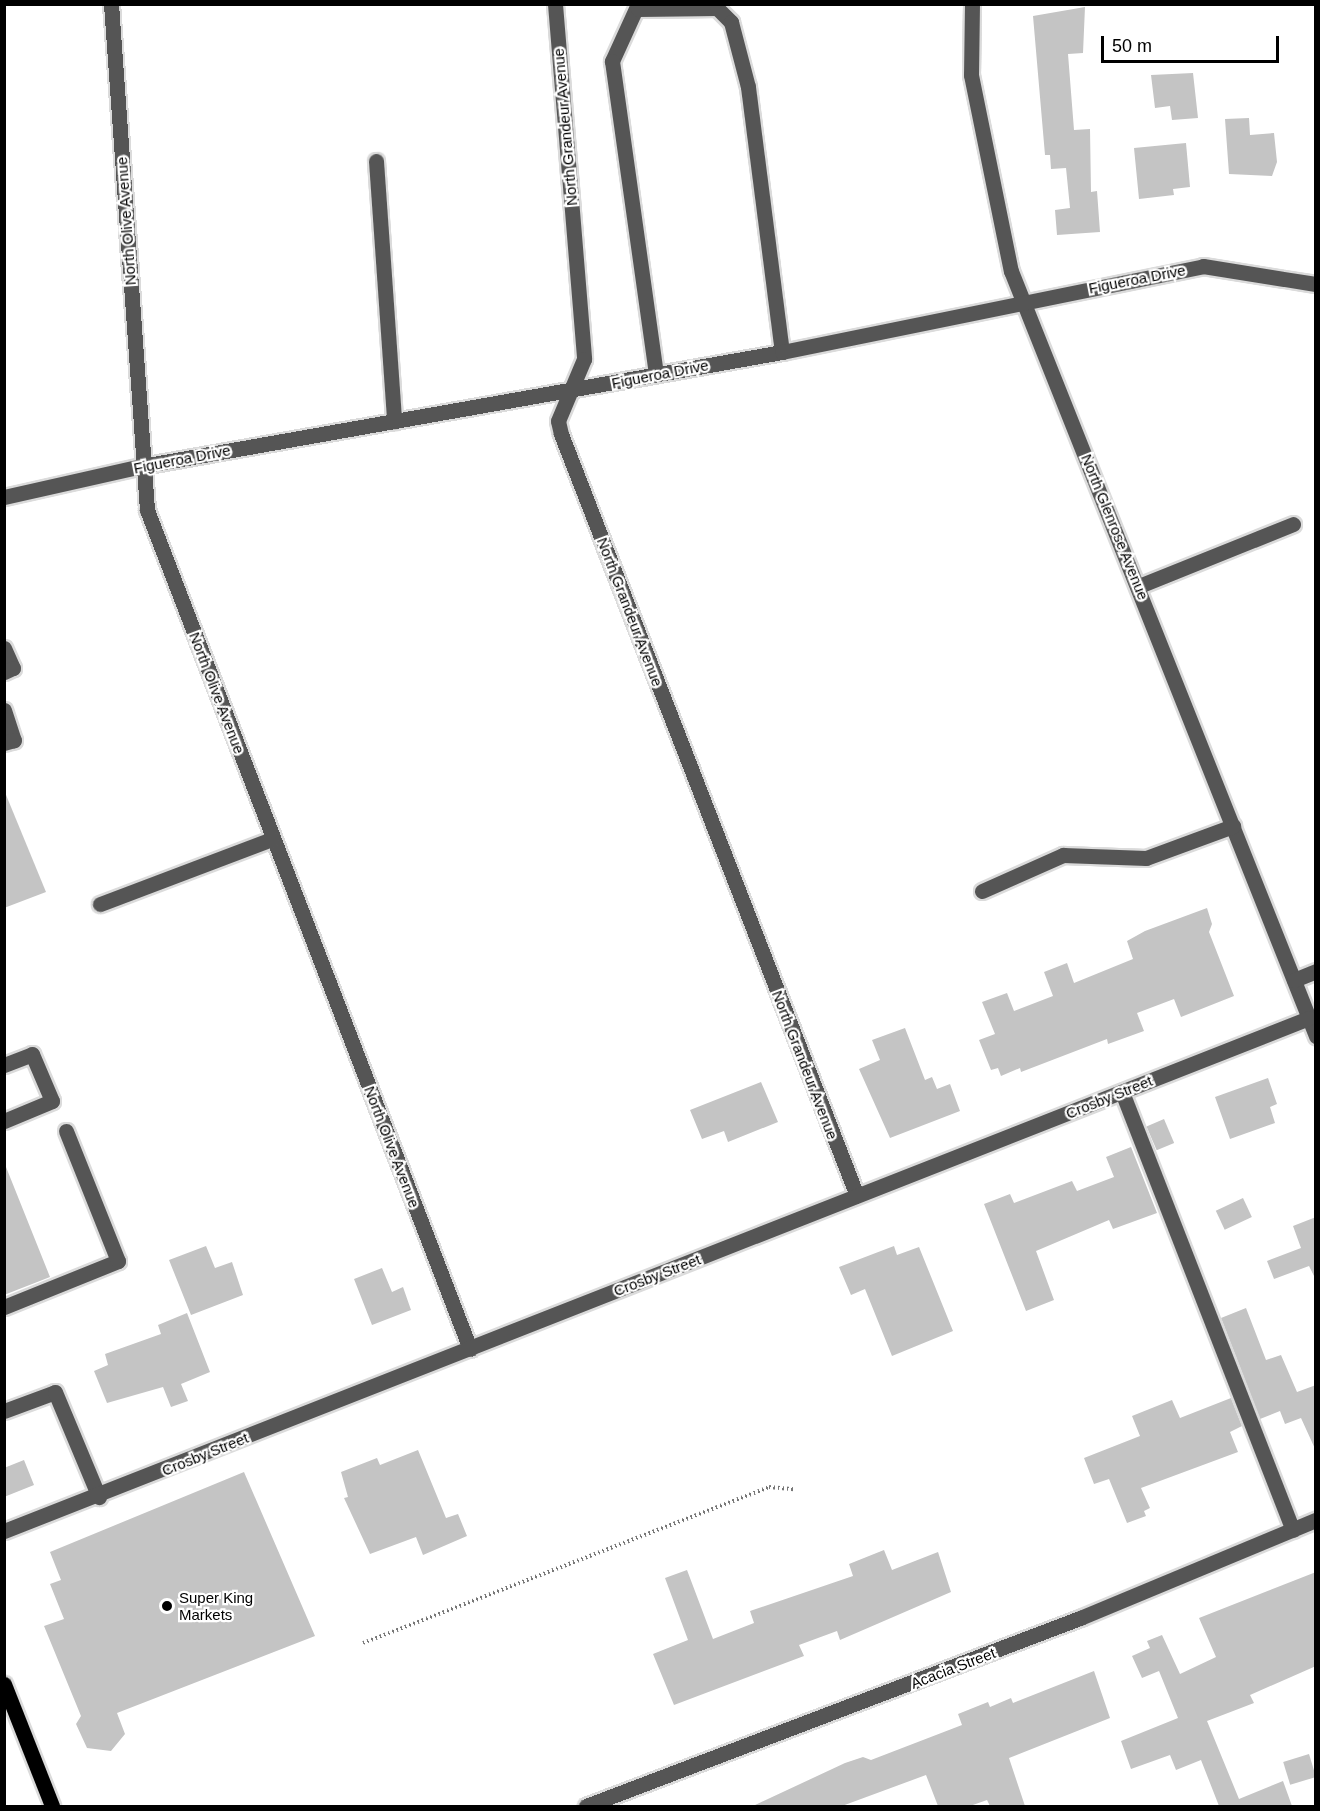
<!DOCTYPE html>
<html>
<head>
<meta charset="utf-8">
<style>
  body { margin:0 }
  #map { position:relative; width:1320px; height:1811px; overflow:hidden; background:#fff; font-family:Helvetica,sans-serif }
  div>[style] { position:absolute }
  .building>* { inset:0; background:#c4c4c4; transform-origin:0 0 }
  .path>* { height:4px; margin-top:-2px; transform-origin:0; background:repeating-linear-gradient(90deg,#777 0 1.5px,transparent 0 4.5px) }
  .roads { filter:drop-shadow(2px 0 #dbdbdb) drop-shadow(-2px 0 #dbdbdb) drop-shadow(0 2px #dbdbdb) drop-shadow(0 -2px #dbdbdb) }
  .minor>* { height:15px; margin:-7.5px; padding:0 7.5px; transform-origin:7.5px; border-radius:7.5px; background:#555 }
  .major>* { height:15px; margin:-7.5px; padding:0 7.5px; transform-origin:7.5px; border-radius:7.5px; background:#000 }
  .dots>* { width:16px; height:16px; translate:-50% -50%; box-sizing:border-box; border:3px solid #fff; border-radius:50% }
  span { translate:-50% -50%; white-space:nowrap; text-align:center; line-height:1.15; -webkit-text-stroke:4.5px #fff; paint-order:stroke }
  .street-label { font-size:15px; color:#000 }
  .poi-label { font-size:15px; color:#000 }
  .left { translate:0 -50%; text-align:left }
  .frame { position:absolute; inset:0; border:6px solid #000; pointer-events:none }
  .scale { position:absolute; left:1101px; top:36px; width:178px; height:27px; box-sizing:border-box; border:3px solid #000; border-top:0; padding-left:8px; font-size:18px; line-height:21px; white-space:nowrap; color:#000; -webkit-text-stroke:4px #fff; paint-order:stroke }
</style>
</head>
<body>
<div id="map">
  <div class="building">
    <i style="clip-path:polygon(1085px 7px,1083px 53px,1068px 54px,1074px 130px,1090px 129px,1091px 192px,1097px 191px,1100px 232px,1057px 235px,1055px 210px,1070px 208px,1066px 168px,1051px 169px,1050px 155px,1045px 155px,1033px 16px)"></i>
    <i style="clip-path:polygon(1193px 73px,1198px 118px,1172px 120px,1170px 106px,1155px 108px,1151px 75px)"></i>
    <i style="clip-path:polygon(1249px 118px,1250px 135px,1274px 133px,1277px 162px,1272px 176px,1229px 174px,1225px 119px)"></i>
    <i style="clip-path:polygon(1186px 143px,1190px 187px,1173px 189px,1174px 195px,1139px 199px,1134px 148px)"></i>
    <i style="clip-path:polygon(4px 790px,46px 892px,4px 908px)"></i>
    <i style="clip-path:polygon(1207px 908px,1212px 924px,1209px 932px,1234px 996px,1181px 1017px,1174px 999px,1137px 1013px,1144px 1031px,1108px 1044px,1107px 1039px,1021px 1072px,1020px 1068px,1001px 1076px,998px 1068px,991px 1070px,979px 1040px,995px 1034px,982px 1002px,1007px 993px,1014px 1011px,1053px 996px,1044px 972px,1067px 963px,1074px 983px,1133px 959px,1127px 941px,1145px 931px)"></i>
    <i style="clip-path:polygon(905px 1028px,925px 1080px,932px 1077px,937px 1089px,950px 1084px,960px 1111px,890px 1138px,859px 1069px,880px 1060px,872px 1040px)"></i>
    <i style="clip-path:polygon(1268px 1078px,1277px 1104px,1270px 1107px,1275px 1123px,1230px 1139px,1215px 1097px)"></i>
    <i style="clip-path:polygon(761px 1082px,778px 1122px,728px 1142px,724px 1131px,702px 1139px,690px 1110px)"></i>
    <i style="left:1164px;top:1119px;width:26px;height:19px;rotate:67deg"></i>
    <i style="clip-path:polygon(1131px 1147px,1157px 1213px,1113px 1229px,1109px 1220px,1036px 1251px,1054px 1300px,1026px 1311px,984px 1204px,1010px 1194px,1014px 1203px,1072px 1181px,1077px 1191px,1114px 1177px,1106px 1157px)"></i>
    <i style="clip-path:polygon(4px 1162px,50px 1277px,4px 1295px)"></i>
    <i style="left:1243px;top:1198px;width:21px;height:30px;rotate:65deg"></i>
    <i style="clip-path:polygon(1316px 1217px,1316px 1280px,1309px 1266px,1274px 1279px,1267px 1261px,1301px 1248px,1293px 1226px)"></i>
    <i style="clip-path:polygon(206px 1246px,215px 1268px,232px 1262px,243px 1295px,191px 1315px,169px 1260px)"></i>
    <i style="clip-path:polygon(894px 1246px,897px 1255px,919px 1247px,953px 1331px,892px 1356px,865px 1289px,851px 1295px,839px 1267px)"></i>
    <i style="clip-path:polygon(382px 1268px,392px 1292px,403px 1287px,411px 1310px,372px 1325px,354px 1279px)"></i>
    <i style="clip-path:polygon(1246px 1308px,1266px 1360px,1281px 1355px,1297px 1392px,1316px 1385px,1316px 1451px,1301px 1418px,1285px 1424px,1280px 1411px,1260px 1419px,1221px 1318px)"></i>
    <i style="clip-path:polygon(187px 1313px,210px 1372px,181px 1384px,188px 1401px,171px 1407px,163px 1387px,107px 1403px,94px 1371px,108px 1365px,105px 1354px,161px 1334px,158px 1325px)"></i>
    <i style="clip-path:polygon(1231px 1398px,1242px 1426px,1230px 1432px,1238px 1452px,1141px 1488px,1150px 1508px,1144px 1511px,1146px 1516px,1127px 1523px,1109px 1479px,1094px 1484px,1084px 1458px,1140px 1436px,1132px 1416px,1172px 1400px,1180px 1418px)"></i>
    <i style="clip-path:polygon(418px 1450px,446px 1518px,458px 1514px,467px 1536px,423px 1555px,416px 1537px,370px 1554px,344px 1498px,348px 1497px,341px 1472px,377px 1458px,380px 1465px)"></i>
    <i style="clip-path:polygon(24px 1460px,34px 1485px,4px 1497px,4px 1468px)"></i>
    <i style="clip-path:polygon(244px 1472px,315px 1636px,117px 1713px,125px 1734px,111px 1751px,87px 1748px,76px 1724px,81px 1716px,44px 1626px,64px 1619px,50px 1584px,61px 1580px,50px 1552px)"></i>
    <i style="clip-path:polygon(884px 1550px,892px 1570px,938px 1552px,951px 1592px,840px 1640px,837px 1631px,799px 1645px,804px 1656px,674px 1705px,653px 1654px,688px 1640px,665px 1578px,687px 1570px,713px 1639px,754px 1623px,750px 1611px,853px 1576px,849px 1564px)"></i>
    <i style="clip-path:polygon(1316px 1572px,1316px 1666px,1250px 1695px,1254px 1703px,1207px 1721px,1239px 1799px,1283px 1781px,1292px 1806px,1219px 1806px,1201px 1760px,1176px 1770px,1170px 1755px,1131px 1769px,1121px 1741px,1178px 1718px,1159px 1671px,1142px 1678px,1132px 1656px,1150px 1648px,1147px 1641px,1162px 1635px,1180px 1674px,1216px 1657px,1199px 1618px)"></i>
    <i style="clip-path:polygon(1094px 1671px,1110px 1718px,1009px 1758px,1025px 1806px,990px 1806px,987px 1800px,970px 1806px,938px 1806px,926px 1775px,842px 1806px,753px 1806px,845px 1763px,863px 1757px,871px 1760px,962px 1725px,958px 1714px,988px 1702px,990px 1707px,1011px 1698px,1013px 1703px)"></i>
    <i style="left:1309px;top:1754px;width:24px;height:27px;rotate:73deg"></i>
  </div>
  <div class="path">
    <i style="left:363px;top:1643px;width:435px;rotate:-21deg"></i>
    <i style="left:769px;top:1487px;width:25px;rotate:5deg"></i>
  </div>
  <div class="roads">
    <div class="minor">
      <i style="left:111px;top:4px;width:507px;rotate:85.93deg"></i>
      <i style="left:147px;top:510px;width:899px;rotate:68.94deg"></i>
      <i style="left:555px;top:4px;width:356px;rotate:85.3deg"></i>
      <i style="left:584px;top:359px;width:67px;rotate:112.8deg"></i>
      <i style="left:558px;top:421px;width:13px;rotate:77deg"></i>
      <i style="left:561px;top:434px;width:817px;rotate:68.77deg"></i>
      <i style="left:638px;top:4px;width:63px;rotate:114.5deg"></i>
      <i style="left:612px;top:61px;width:316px;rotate:82deg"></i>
      <i style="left:972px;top:4px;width:71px;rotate:90.8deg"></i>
      <i style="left:971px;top:75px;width:200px;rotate:78.5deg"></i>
      <i style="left:1011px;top:271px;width:824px;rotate:68.26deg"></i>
      <i style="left:638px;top:9px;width:79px;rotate:-0.7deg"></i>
      <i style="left:717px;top:8px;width:20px;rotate:45deg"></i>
      <i style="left:731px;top:22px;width:67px;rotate:75.3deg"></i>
      <i style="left:748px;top:87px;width:267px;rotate:82.7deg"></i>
      <i style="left:376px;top:161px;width:261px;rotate:86deg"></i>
      <i style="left:4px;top:497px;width:141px;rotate:-12.7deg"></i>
      <i style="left:142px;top:466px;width:650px;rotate:-10.1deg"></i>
      <i style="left:782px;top:352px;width:430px;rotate:-11.5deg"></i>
      <i style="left:1203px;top:266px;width:114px;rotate:9.1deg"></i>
      <i style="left:1139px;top:586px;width:166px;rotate:-21.9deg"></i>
      <i style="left:4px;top:648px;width:22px;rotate:66deg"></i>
      <i style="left:13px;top:668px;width:10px;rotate:156deg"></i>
      <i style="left:4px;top:710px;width:32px;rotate:72deg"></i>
      <i style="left:14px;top:740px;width:10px;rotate:163deg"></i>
      <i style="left:982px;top:891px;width:89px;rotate:-24deg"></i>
      <i style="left:1063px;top:855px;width:83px;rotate:2.1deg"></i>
      <i style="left:1146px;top:858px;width:93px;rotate:-20.2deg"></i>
      <i style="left:100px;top:904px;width:184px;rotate:-20.7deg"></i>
      <i style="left:1294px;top:980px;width:24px;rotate:-22deg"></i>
      <i style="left:4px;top:1065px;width:30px;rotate:-21deg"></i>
      <i style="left:32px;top:1054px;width:51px;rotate:66.9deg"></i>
      <i style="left:52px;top:1101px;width:52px;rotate:157.4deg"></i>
      <i style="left:1122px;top:1092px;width:470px;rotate:68.7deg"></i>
      <i style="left:4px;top:1307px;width:123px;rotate:-22deg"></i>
      <i style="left:118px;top:1261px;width:140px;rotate:-111.8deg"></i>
      <i style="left:4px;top:1411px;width:54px;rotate:-20.4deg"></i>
      <i style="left:55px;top:1392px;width:114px;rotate:67.3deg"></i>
      <i style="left:4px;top:1531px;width:1402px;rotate:-21.46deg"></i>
      <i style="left:586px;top:1806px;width:529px;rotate:-20.84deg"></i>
      <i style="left:1080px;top:1618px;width:256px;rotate:-22.6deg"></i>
    </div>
    <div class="major">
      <i style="left:4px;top:1684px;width:131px;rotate:68.5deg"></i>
    </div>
  </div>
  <div class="dots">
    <i style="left:167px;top:1606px;background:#000"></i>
  </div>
  <div class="street-label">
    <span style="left:565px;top:127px;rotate:-95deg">North Grandeur Avenue</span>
    <span style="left:126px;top:221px;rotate:-94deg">North Olive Avenue</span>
    <span style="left:1137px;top:279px;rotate:-11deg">Figueroa Drive</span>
    <span style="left:660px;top:374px;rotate:-11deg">Figueroa Drive</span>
    <span style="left:182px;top:459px;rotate:-11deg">Figueroa Drive</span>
    <span style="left:1115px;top:527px;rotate:68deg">North Glenrose Avenue</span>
    <span style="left:630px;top:612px;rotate:69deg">North Grandeur Avenue</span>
    <span style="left:217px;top:693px;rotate:69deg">North Olive Avenue</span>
    <span style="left:805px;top:1065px;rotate:69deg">North Grandeur Avenue</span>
    <span style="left:1109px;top:1097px;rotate:-22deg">Crosby Street</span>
    <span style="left:392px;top:1147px;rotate:69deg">North Olive Avenue</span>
    <span style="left:657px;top:1275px;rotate:-21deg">Crosby Street</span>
    <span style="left:205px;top:1454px;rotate:-22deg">Crosby Street</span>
    <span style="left:953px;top:1668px;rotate:-21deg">Acacia Street</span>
  </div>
  <div class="poi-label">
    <span class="left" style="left:179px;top:1606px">Super King<br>Markets</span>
  </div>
  <div class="frame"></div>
  <div class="scale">50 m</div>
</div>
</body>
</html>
